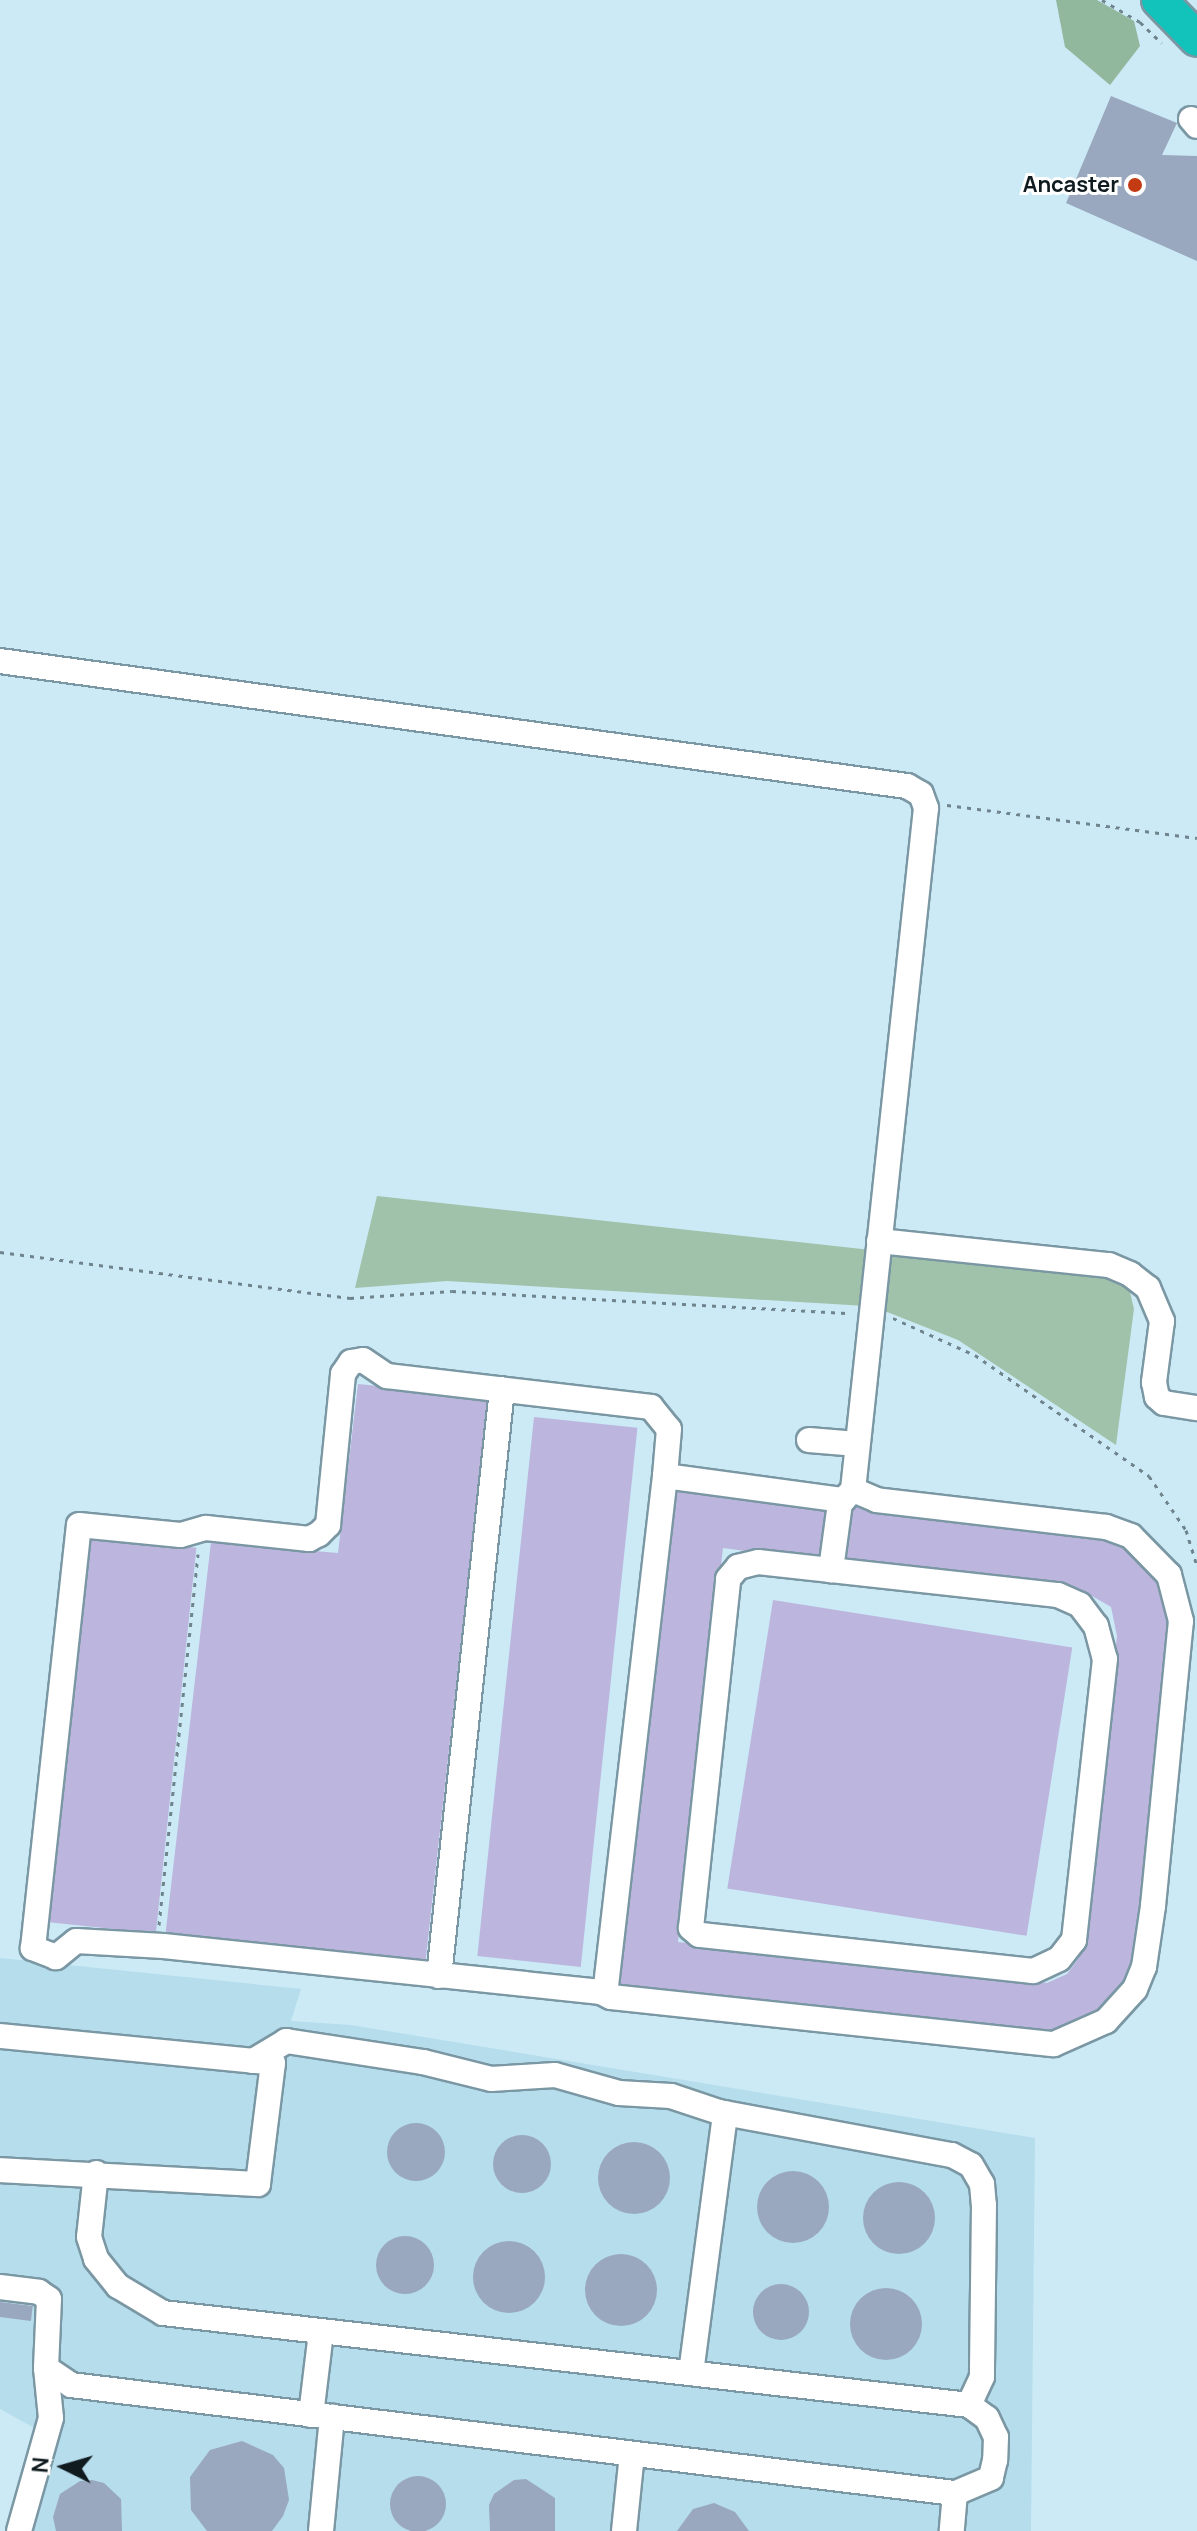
<!DOCTYPE html>
<html>
<head>
<meta charset="utf-8">
<style>
  body { margin:0 }
  #map { position:relative; width:1197px; height:2531px; overflow:hidden; background:#cbeaf6; font-family:Manrope,sans-serif }
  div>[style] { position:absolute }
  .built>* { inset:0; background:#b6ddec }
  .green>* { inset:0; background:#a0c2aa }
  .forest>* { inset:0; background:#91b89d }
  .water>* { inset:0; background:#bcb6de; transform-origin:0 0 }
  .building>* { inset:0; background:#99a8be; transform-origin:0 0 }
  .round { border-radius:50% }
  .path>* { height:3px; margin-top:-1.5px; transform-origin:0; background:repeating-linear-gradient(90deg,#6f848c 0 4px,transparent 0 10px) }
  .roads { filter:drop-shadow(2px 0 #7a97a3) drop-shadow(-2px 0 #7a97a3) drop-shadow(0 2px #7a97a3) drop-shadow(0 -2px #7a97a3) }
  .minor>* { height:24px; margin:-12px; padding:0 12px; transform-origin:12px; border-radius:12px; background:#fff }
  .highway>* { height:34px; margin:-17px; padding:0 17px; transform-origin:17px; border-radius:17px; background:#11c3bb }
  .dots>* { width:22px; height:22px; translate:-50% -50%; box-sizing:border-box; border:4px solid #fff; border-radius:50% }
  span { translate:-50% -50%; white-space:nowrap; text-align:center; line-height:1.15; -webkit-text-stroke:6px #fff; paint-order:stroke }
  .poi-label { font-size:22px; color:#101b20; font-weight:700 }
  .right { translate:-100% -50%; text-align:right }
  .north { position:absolute; left:24px; top:2427px; width:80px; height:80px; -webkit-text-stroke:6px #fff; paint-order:stroke; rotate:275deg; font-size:22px; font-weight:700; line-height:32px; text-align:center; color:#101b20 }
  .north::after { content:''; display:block; margin:auto; width:28px; height:36px; background:#101b20; clip-path:polygon(50% 0,100% 100%,50% 72%,0 100%) }
</style>
</head>
<body>
<div id="map">
  <div class="built">
    <i style="clip-path:polygon(0 1958px,301px 1989px,291px 2021px,351px 2025px,1035px 2138px,1031px 2531px,5px 2531px,36px 2429px,0 2409px)"></i>
  </div>
  <div class="green">
    <i style="clip-path:polygon(377px 1196px,871px 1250px,866px 1306px,447px 1281px,355px 1288px)"></i>
    <i style="clip-path:polygon(884px 1248px,1103px 1274px,1119px 1281px,1130px 1292px,1134px 1309px,1116px 1445px,958px 1340px,877px 1308px)"></i>
  </div>
  <div class="forest">
    <i style="clip-path:polygon(1056px 0,1097px 0,1134px 21px,1140px 46px,1110px 85px,1065px 47px)"></i>
  </div>
  <div class="water">
    <i style="clip-path:polygon(358px 1384px,488px 1397px,425px 1966px,165px 1938px,211px 1542px,338px 1553px)"></i>
    <i style="left:534px;top:1417px;width:104px;height:542px;rotate:6deg"></i>
    <i style="clip-path:polygon(671px 1486px,827px 1504px,820px 1561px,723px 1548px,678px 1942px,1047px 1983px,1067px 1974px,1079px 1958px,1090px 1893px,1117px 1636px,1111px 1607px,1080px 1589px,846px 1564px,853px 1506px,1089px 1533px,1122px 1544px,1152px 1568px,1172px 1601px,1136px 1966px,1098px 2017px,1047px 2036px,616px 1992px)"></i>
    <i style="left:85px;top:1536px;width:112px;height:388px;rotate:6deg"></i>
    <i style="left:773px;top:1600px;width:303px;height:292px;rotate:9deg"></i>
  </div>
  <div class="building">
    <i style="clip-path:polygon(1111px 96px,1177px 123px,1162px 155px,1197px 156px,1197px 261px,1066px 203px)"></i>
    <i class="round" style="left:387px;top:2123px;width:58px;height:58px"></i>
    <i class="round" style="left:493px;top:2135px;width:58px;height:58px"></i>
    <i class="round" style="left:598px;top:2142px;width:72px;height:72px"></i>
    <i class="round" style="left:757px;top:2171px;width:72px;height:72px"></i>
    <i class="round" style="left:863px;top:2182px;width:72px;height:72px"></i>
    <i class="round" style="left:376px;top:2236px;width:58px;height:58px"></i>
    <i class="round" style="left:473px;top:2241px;width:72px;height:72px"></i>
    <i class="round" style="left:585px;top:2254px;width:72px;height:72px"></i>
    <i class="round" style="left:753px;top:2284px;width:56px;height:56px"></i>
    <i class="round" style="left:850px;top:2288px;width:72px;height:72px"></i>
    <i style="left:0;top:2302px;width:33px;height:15px;rotate:7deg"></i>
    <i style="clip-path:polygon(242px 2441px,273px 2455px,284px 2468px,289px 2500px,283px 2516px,272px 2531px,207px 2531px,191px 2510px,190px 2477px,210px 2450px)"></i>
    <i class="round" style="left:390px;top:2476px;width:56px;height:56px"></i>
    <i style="clip-path:polygon(526px 2479px,555px 2498px,555px 2531px,490px 2531px,489px 2505px,494px 2494px,514px 2480px)"></i>
    <i style="clip-path:polygon(92px 2480px,104px 2483px,121px 2499px,122px 2531px,56px 2531px,53px 2517px,60px 2494px,80px 2481px)"></i>
    <i style="clip-path:polygon(714px 2503px,735px 2512px,749px 2531px,677px 2531px,693px 2509px)"></i>
  </div>
  <div class="path">
    <i style="left:1102px;top:0;width:44px;rotate:30.1deg"></i>
    <i style="left:1140px;top:22px;width:30px;rotate:44deg"></i>
    <i style="left:947px;top:805px;width:252px;rotate:7.5deg"></i>
    <i style="left:0;top:1252px;width:353px;rotate:7.5deg"></i>
    <i style="left:350px;top:1298px;width:102px;rotate:-3.9deg"></i>
    <i style="left:452px;top:1291px;width:399px;rotate:3.2deg"></i>
    <i style="left:893px;top:1318px;width:90px;rotate:24.3deg"></i>
    <i style="left:975px;top:1355px;width:212px;rotate:34.8deg"></i>
    <i style="left:1149px;top:1476px;width:65px;rotate:55.6deg"></i>
    <i style="left:1186px;top:1530px;width:37px;rotate:73deg"></i>
    <i style="left:159px;top:1925px;width:373px;rotate:-84deg"></i>
  </div>
  <div class="roads">
    <div class="minor">
      <i style="left:1191px;top:119px;width:9px;rotate:49deg"></i>
      <i style="left:0;top:661px;width:916px;rotate:7.85deg"></i>
      <i style="left:907px;top:786px;width:16px;rotate:30deg"></i>
      <i style="left:921px;top:794px;width:15px;rotate:70deg"></i>
      <i style="left:926px;top:808px;width:686px;rotate:96.11deg"></i>
      <i style="left:853px;top:1490px;width:18px;rotate:135deg"></i>
      <i style="left:840px;top:1503px;width:68px;rotate:97.7deg"></i>
      <i style="left:879px;top:1241px;width:231px;rotate:6deg"></i>
      <i style="left:1109px;top:1265px;width:23px;rotate:23deg"></i>
      <i style="left:1130px;top:1274px;width:23px;rotate:38deg"></i>
      <i style="left:1148px;top:1288px;width:36px;rotate:67deg"></i>
      <i style="left:1162px;top:1321px;width:62px;rotate:97.5deg"></i>
      <i style="left:1154px;top:1382px;width:15px;rotate:79deg"></i>
      <i style="left:1157px;top:1397px;width:9px;rotate:41deg"></i>
      <i style="left:1164px;top:1403px;width:33px;rotate:9deg"></i>
      <i style="left:809px;top:1440px;width:48px;rotate:4.8deg"></i>
      <i style="left:665px;top:1476px;width:513px;rotate:96.6deg"></i>
      <i style="left:606px;top:1986px;width:8px;rotate:130deg"></i>
      <i style="left:601px;top:1992px;width:440px;rotate:-174deg"></i>
      <i style="left:163px;top:1946px;width:87px;rotate:-176.7deg"></i>
      <i style="left:76px;top:1941px;width:26px;rotate:141deg"></i>
      <i style="left:56px;top:1957px;width:25px;rotate:-159deg"></i>
      <i style="left:33px;top:1948px;width:425px;rotate:-83.8deg"></i>
      <i style="left:79px;top:1525px;width:102px;rotate:5.6deg"></i>
      <i style="left:181px;top:1535px;width:26px;rotate:-16deg"></i>
      <i style="left:206px;top:1528px;width:104px;rotate:6.1deg"></i>
      <i style="left:309px;top:1539px;width:11px;rotate:-27deg"></i>
      <i style="left:319px;top:1534px;width:13px;rotate:-45deg"></i>
      <i style="left:328px;top:1525px;width:152px;rotate:-84.3deg"></i>
      <i style="left:343px;top:1374px;width:14px;rotate:-56deg"></i>
      <i style="left:351px;top:1362px;width:12px;rotate:-9deg"></i>
      <i style="left:363px;top:1360px;width:29px;rotate:34deg"></i>
      <i style="left:387px;top:1376px;width:266px;rotate:6.7deg"></i>
      <i style="left:651px;top:1407px;width:28px;rotate:51deg"></i>
      <i style="left:669px;top:1429px;width:47px;rotate:94.9deg"></i>
      <i style="left:665px;top:1476px;width:180px;rotate:7.7deg"></i>
      <i style="left:758px;top:1562px;width:302px;rotate:6.3deg"></i>
      <i style="left:1058px;top:1595px;width:24px;rotate:24deg"></i>
      <i style="left:1080px;top:1605px;width:26px;rotate:53deg"></i>
      <i style="left:1096px;top:1626px;width:34px;rotate:75deg"></i>
      <i style="left:1105px;top:1659px;width:283px;rotate:96.3deg"></i>
      <i style="left:1074px;top:1940px;width:24px;rotate:128deg"></i>
      <i style="left:1059px;top:1959px;width:29px;rotate:155deg"></i>
      <i style="left:1033px;top:1971px;width:336px;rotate:-173.8deg"></i>
      <i style="left:699px;top:1935px;width:11px;rotate:-139deg"></i>
      <i style="left:691px;top:1928px;width:351px;rotate:-83.9deg"></i>
      <i style="left:728px;top:1579px;width:16px;rotate:-50deg"></i>
      <i style="left:738px;top:1567px;width:21px;rotate:-14deg"></i>
      <i style="left:439px;top:1976px;width:590px;rotate:-83.87deg"></i>
      <i style="left:601px;top:1992px;width:11px;rotate:27deg"></i>
      <i style="left:611px;top:1997px;width:445px;rotate:6.1deg"></i>
      <i style="left:1054px;top:2044px;width:57px;rotate:-23.9deg"></i>
      <i style="left:1106px;top:2021px;width:43px;rotate:-47.8deg"></i>
      <i style="left:1135px;top:1989px;width:24px;rotate:-68deg"></i>
      <i style="left:1144px;top:1967px;width:62px;rotate:-81.6deg"></i>
      <i style="left:1153px;top:1906px;width:286px;rotate:-84.4deg"></i>
      <i style="left:1181px;top:1621px;width:48px;rotate:-104.6deg"></i>
      <i style="left:1169px;top:1575px;width:54px;rotate:-134.3deg"></i>
      <i style="left:1131px;top:1536px;width:27px;rotate:-160deg"></i>
      <i style="left:1106px;top:1527px;width:231px;rotate:-173.3deg"></i>
      <i style="left:877px;top:1500px;width:26px;rotate:-157deg"></i>
      <i style="left:0;top:2036px;width:274px;rotate:5.6deg"></i>
      <i style="left:273px;top:2063px;width:122px;rotate:97.1deg"></i>
      <i style="left:258px;top:2184px;width:258px;rotate:-176.9deg"></i>
      <i style="left:253px;top:2061px;width:39px;rotate:-31deg"></i>
      <i style="left:286px;top:2041px;width:139px;rotate:8.7deg"></i>
      <i style="left:423px;top:2062px;width:70px;rotate:14deg"></i>
      <i style="left:491px;top:2079px;width:64px;rotate:-3.6deg"></i>
      <i style="left:555px;top:2075px;width:66px;rotate:15.7deg"></i>
      <i style="left:619px;top:2093px;width:52px;rotate:3.3deg"></i>
      <i style="left:671px;top:2096px;width:51px;rotate:18.4deg"></i>
      <i style="left:719px;top:2112px;width:237px;rotate:10.5deg"></i>
      <i style="left:952px;top:2155px;width:21px;rotate:28deg"></i>
      <i style="left:971px;top:2165px;width:22px;rotate:60deg"></i>
      <i style="left:982px;top:2184px;width:21px;rotate:85deg"></i>
      <i style="left:984px;top:2205px;width:172px;rotate:90.7deg"></i>
      <i style="left:982px;top:2377px;width:31px;rotate:115deg"></i>
      <i style="left:96px;top:2173px;width:64px;rotate:96.2deg"></i>
      <i style="left:89px;top:2237px;width:23px;rotate:72deg"></i>
      <i style="left:96px;top:2259px;width:35px;rotate:51deg"></i>
      <i style="left:118px;top:2286px;width:52px;rotate:31deg"></i>
      <i style="left:163px;top:2313px;width:811px;rotate:6.51deg"></i>
      <i style="left:969px;top:2405px;width:22px;rotate:36deg"></i>
      <i style="left:987px;top:2418px;width:21px;rotate:65deg"></i>
      <i style="left:996px;top:2437px;width:23px;rotate:92deg"></i>
      <i style="left:995px;top:2460px;width:18px;rotate:103deg"></i>
      <i style="left:991px;top:2478px;width:39px;rotate:157deg"></i>
      <i style="left:955px;top:2493px;width:38px;rotate:95deg"></i>
      <i style="left:0;top:2287px;width:39px;rotate:7deg"></i>
      <i style="left:39px;top:2292px;width:12px;rotate:35deg"></i>
      <i style="left:49px;top:2299px;width:69px;rotate:92.5deg"></i>
      <i style="left:46px;top:2368px;width:50px;rotate:84.3deg"></i>
      <i style="left:51px;top:2418px;width:117px;rotate:105.8deg"></i>
      <i style="left:46px;top:2368px;width:30px;rotate:34deg"></i>
      <i style="left:71px;top:2385px;width:891px;rotate:6.97deg"></i>
      <i style="left:691px;top:2373px;width:262px;rotate:-82.5deg"></i>
      <i style="left:311px;top:2415px;width:84px;rotate:-83.1deg"></i>
      <i style="left:321px;top:2531px;width:115px;rotate:-84.5deg"></i>
      <i style="left:624px;top:2531px;width:77px;rotate:-84.1deg"></i>
    </div>
    <div class="highway">
      <i style="left:1159px;top:0;width:54px;rotate:45.7deg"></i>
    </div>
  </div>
  <div class="dots">
    <i style="left:1135px;top:185px;background:#c43b13"></i>
  </div>
  <div class="poi-label">
    <span class="right" style="left:1119px;top:185px">Ancaster</span>
  </div>
  <div class="north">N</div>
</div>
</body>
</html>
